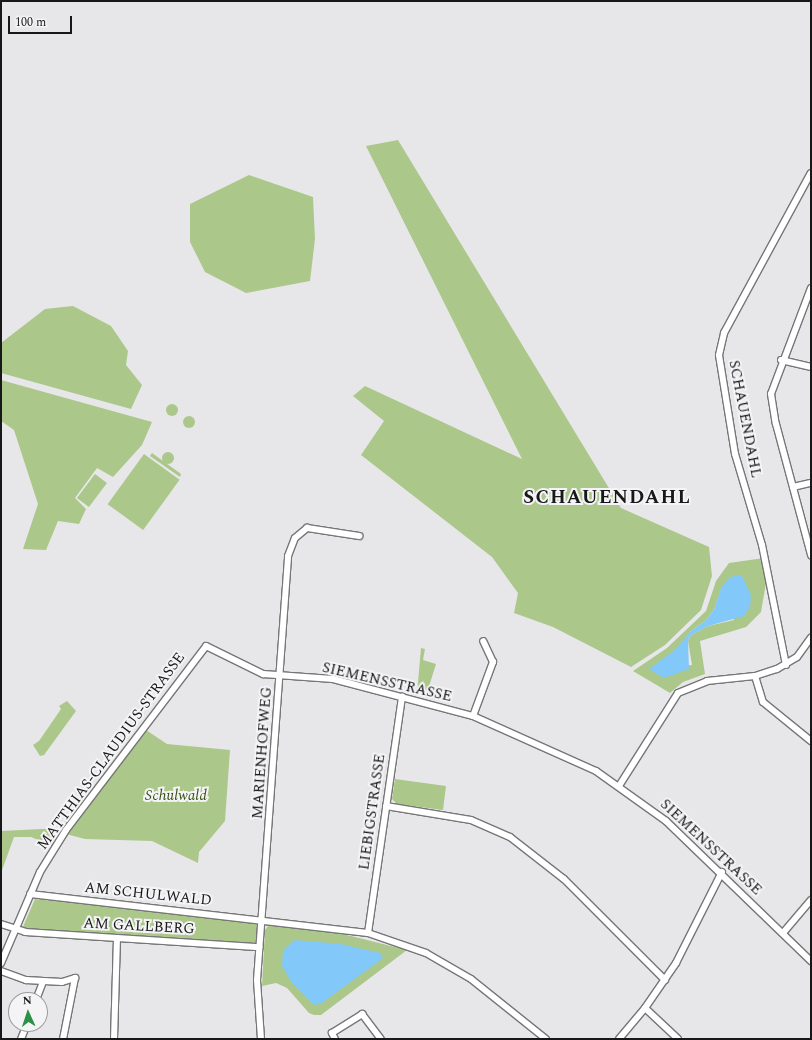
<!DOCTYPE html>
<html>
<head>
<meta charset="utf-8">
<style>
  body { margin:0 }
  #map { position:relative; width:812px; height:1040px; overflow:hidden; background:#e7e7ea; font-family:Spectral,serif }
  div>[style] { position:absolute }
  .green>* { inset:0; background:#abc88a; transform-origin:0 0 }
  .round { border-radius:50% }
  .water>* { inset:0; background:#82c8f8 }
  .roads { filter:drop-shadow(1px 0 #767678) drop-shadow(-1px 0 #767678) drop-shadow(0 1px #767678) drop-shadow(0 -1px #767678) }
  .minor>* { height:6px; margin:-3px; padding:0 3px; transform-origin:3px; border-radius:3px; background:#fff }
  span { translate:-50% -50%; white-space:nowrap; text-align:center; line-height:1.15; -webkit-text-stroke:4px #f4f4f7; paint-order:stroke }
  .street-label { font-size:15px; color:#181819 }
  .park-label { font-size:15px; color:#375012; font-style:italic }
  .district-label { font-size:19px; color:#181819; font-weight:700; letter-spacing:1px }
  .frame { position:absolute; inset:0; border:2px solid #181819; pointer-events:none }
  .north { position:absolute; left:8px; top:992px; width:40px; height:40px; box-sizing:border-box; background:#f4f4f7; border:1px solid #9c9c9e; border-radius:50%; rotate:357deg; font-size:11px; font-weight:700; line-height:16px; text-align:center; color:#181819 }
  .north::after { content:''; display:block; margin:auto; width:14px; height:18px; background:#2a9147; clip-path:polygon(50% 0,100% 100%,50% 72%,0 100%) }
  .scale { position:absolute; left:8px; top:16px; width:64px; height:18px; box-sizing:border-box; border:2px solid #181819; border-top:0; padding-left:5px; font-size:12px; line-height:14px; white-space:nowrap; color:#181819; -webkit-text-stroke:3px #f4f4f7; paint-order:stroke }
</style>
</head>
<body>
<div id="map">
  <div class="green">
    <i style="clip-path:polygon(398px 140px,621px 508px,709px 547px,712px 576px,701px 610px,665px 645px,631px 667px,553px 627px,514px 613px,518px 593px,492px 557px,361px 455px,384px 421px,353px 396px,365px 386px,522px 459px,366px 146px)"></i>
    <i style="clip-path:polygon(249px 175px,313px 197px,315px 239px,310px 281px,246px 293px,205px 272px,190px 242px,190px 204px)"></i>
    <i style="clip-path:polygon(73px 306px,111px 326px,128px 351px,126px 365px,142px 385px,131px 409px,1px 373px,1px 343px,45px 309px)"></i>
    <i style="clip-path:polygon(1px 380px,152px 422px,142px 445px,113px 477px,97px 468px,75px 498px,86px 509px,79px 524px,58px 521px,46px 550px,23px 549px,38px 504px,14px 430px,1px 421px)"></i>
    <i class="round" style="left:166px;top:404px;width:12px;height:12px"></i>
    <i class="round" style="left:183px;top:416px;width:12px;height:12px"></i>
    <i class="round" style="left:162px;top:452px;width:12px;height:12px"></i>
    <i style="clip-path:polygon(152px 453px,181px 474px,180px 477px,150px 456px)"></i>
    <i style="left:144px;top:454px;width:44px;height:62px;rotate:36deg"></i>
    <i style="left:95px;top:474px;width:15px;height:30px;rotate:37deg"></i>
    <i style="clip-path:polygon(evenodd,764px 558px,766px 583px,761px 612px,746px 627px,700px 641px,705px 674px,683px 682px,670px 693px,633px 671px,667px 648px,706px 611px,716px 581px,729px 563px,764px 558px,721px 589px,734px 620px,708px 626px,691px 635px,688px 641px,692px 665px,650px 669px,677px 649px,691px 631px,705px 621px,714px 610px,721px 589px)"></i>
    <i style="clip-path:polygon(421px 648px,425px 649px,423px 660px,436px 664px,426px 696px,417px 694px)"></i>
    <i style="clip-path:polygon(67px 701px,76px 711px,44px 755px,40px 756px,33px 745px,39px 741px,61px 709px,59px 706px)"></i>
    <i style="clip-path:polygon(146px 730px,167px 744px,230px 750px,225px 821px,199px 852px,198px 863px,152px 841px,85px 839px,66px 834px)"></i>
    <i style="clip-path:polygon(395px 779px,446px 786px,443px 810px,397px 804px,392px 799px)"></i>
    <i style="clip-path:polygon(62px 828px,51px 845px,31px 837px,14px 837px,1px 873px,1px 831px)"></i>
    <i style="clip-path:polygon(35px 899px,254px 922px,258px 926px,257px 943px,22px 929px)"></i>
    <i style="clip-path:polygon(269px 925px,339px 933px,407px 950px,321px 1015px,314px 1015px,309px 1013px,287px 988px,276px 983px,262px 986px,265px 930px)"></i>
  </div>
  <div class="water">
    <i style="clip-path:polygon(737px 575px,742px 576px,751px 595px,750px 607px,744px 616px,708px 626px,691px 635px,688px 641px,689px 669px,664px 678px,649px 669px,676px 649px,691px 631px,705px 621px,714px 610px,721px 588px,729px 578px)"></i>
    <i style="clip-path:polygon(295px 940px,341px 944px,380px 953px,383px 958px,322px 1003px,314px 1005px,292px 983px,282px 966px,283px 950px)"></i>
  </div>
  <div class="roads">
    <div class="minor">
      <i style="left:811px;top:288px;width:113px;rotate:110.7deg"></i>
      <i style="left:771px;top:394px;width:30px;rotate:81deg"></i>
      <i style="left:776px;top:424px;width:136px;rotate:75deg"></i>
      <i style="left:781px;top:360px;width:31px;rotate:13deg"></i>
      <i style="left:793px;top:487px;width:18px;rotate:-13deg"></i>
      <i style="left:786px;top:665px;width:122px;rotate:-101.3deg"></i>
      <i style="left:762px;top:545px;width:95px;rotate:-106.5deg"></i>
      <i style="left:735px;top:454px;width:100px;rotate:-99.2deg"></i>
      <i style="left:719px;top:355px;width:23px;rotate:-77deg"></i>
      <i style="left:724px;top:333px;width:182px;rotate:-61.5deg"></i>
      <i style="left:755px;top:676px;width:27px;rotate:73deg"></i>
      <i style="left:763px;top:702px;width:62px;rotate:39.1deg"></i>
      <i style="left:473px;top:716px;width:58px;rotate:-69.7deg"></i>
      <i style="left:493px;top:662px;width:23px;rotate:-115deg"></i>
      <i style="left:619px;top:786px;width:110px;rotate:-57.6deg"></i>
      <i style="left:678px;top:693px;width:31px;rotate:-22deg"></i>
      <i style="left:707px;top:681px;width:48px;rotate:-5.9deg"></i>
      <i style="left:755px;top:676px;width:23px;rotate:-18deg"></i>
      <i style="left:777px;top:669px;width:23px;rotate:-31deg"></i>
      <i style="left:797px;top:657px;width:24px;rotate:-54deg"></i>
      <i style="left:386px;top:806px;width:86px;rotate:9.4deg"></i>
      <i style="left:471px;top:820px;width:43px;rotate:23.6deg"></i>
      <i style="left:510px;top:837px;width:68px;rotate:37.9deg"></i>
      <i style="left:564px;top:879px;width:143px;rotate:45deg"></i>
      <i style="left:30px;top:894px;width:340px;rotate:6.6deg"></i>
      <i style="left:368px;top:933px;width:61px;rotate:19deg"></i>
      <i style="left:426px;top:953px;width:52px;rotate:30deg"></i>
      <i style="left:471px;top:979px;width:96px;rotate:38.7deg"></i>
      <i style="left:1px;top:924px;width:25px;rotate:18deg"></i>
      <i style="left:25px;top:932px;width:235px;rotate:3.7deg"></i>
      <i style="left:368px;top:933px;width:239px;rotate:-81.8deg"></i>
      <i style="left:783px;top:933px;width:43px;rotate:-49.7deg"></i>
      <i style="left:1px;top:963px;width:99px;rotate:-66.8deg"></i>
      <i style="left:40px;top:872px;width:49px;rotate:-58.2deg"></i>
      <i style="left:66px;top:830px;width:231px;rotate:-52.7deg"></i>
      <i style="left:206px;top:646px;width:64px;rotate:26.2deg"></i>
      <i style="left:263px;top:674px;width:70px;rotate:4.1deg"></i>
      <i style="left:333px;top:679px;width:145px;rotate:14.8deg"></i>
      <i style="left:473px;top:716px;width:135px;rotate:24.1deg"></i>
      <i style="left:596px;top:771px;width:86px;rotate:35.5deg"></i>
      <i style="left:666px;top:821px;width:202px;rotate:44deg"></i>
      <i style="left:1px;top:971px;width:27px;rotate:20deg"></i>
      <i style="left:26px;top:980px;width:36px;rotate:3deg"></i>
      <i style="left:62px;top:982px;width:14px;rotate:-17deg"></i>
      <i style="left:75px;top:978px;width:62px;rotate:101.1deg"></i>
      <i style="left:36px;top:1000px;width:19px;rotate:-69deg"></i>
      <i style="left:645px;top:1008px;width:45px;rotate:43.2deg"></i>
      <i style="left:21px;top:1039px;width:16px;rotate:-68deg"></i>
      <i style="left:114px;top:1039px;width:101px;rotate:-88.3deg"></i>
      <i style="left:261px;top:1039px;width:59px;rotate:-93.9deg"></i>
      <i style="left:257px;top:980px;width:425px;rotate:-85.8deg"></i>
      <i style="left:288px;top:556px;width:19px;rotate:-69deg"></i>
      <i style="left:295px;top:538px;width:16px;rotate:-40deg"></i>
      <i style="left:307px;top:528px;width:53px;rotate:8.7deg"></i>
      <i style="left:335px;top:1039px;width:7px;rotate:-117deg"></i>
      <i style="left:332px;top:1033px;width:36px;rotate:-32deg"></i>
      <i style="left:362px;top:1014px;width:31px;rotate:53deg"></i>
      <i style="left:619px;top:1039px;width:40px;rotate:-50deg"></i>
      <i style="left:645px;top:1008px;width:55px;rotate:-55.4deg"></i>
      <i style="left:676px;top:963px;width:102px;rotate:-63.2deg"></i>
    </div>
  </div>
  <div class="street-label">
    <span style="left:745px;top:419px;rotate:79deg">SCHAUENDAHL</span>
    <span style="left:387px;top:682px;rotate:13deg">SIEMENSSTRASSE</span>
    <span style="left:111px;top:751px;rotate:-54deg">MATTHIAS-CLAUDIUS-STRASSE</span>
    <span style="left:262px;top:753px;rotate:-86deg">MARIENHOFWEG</span>
    <span style="left:372px;top:812px;rotate:-82deg">LIEBIGSTRASSE</span>
    <span style="left:711px;top:847px;rotate:43deg">SIEMENSSTRASSE</span>
    <span style="left:148px;top:894px;rotate:6deg">AM SCHULWALD</span>
    <span style="left:139px;top:926px;rotate:3deg">AM GALLBERG</span>
  </div>
  <div class="park-label">
    <span style="left:176px;top:796px">Schulwald</span>
  </div>
  <div class="district-label">
    <span style="left:607px;top:498px">SCHAUENDAHL</span>
  </div>
  <div class="frame"></div>
  <div class="north">N</div>
  <div class="scale">100 m</div>
</div>
</body>
</html>
